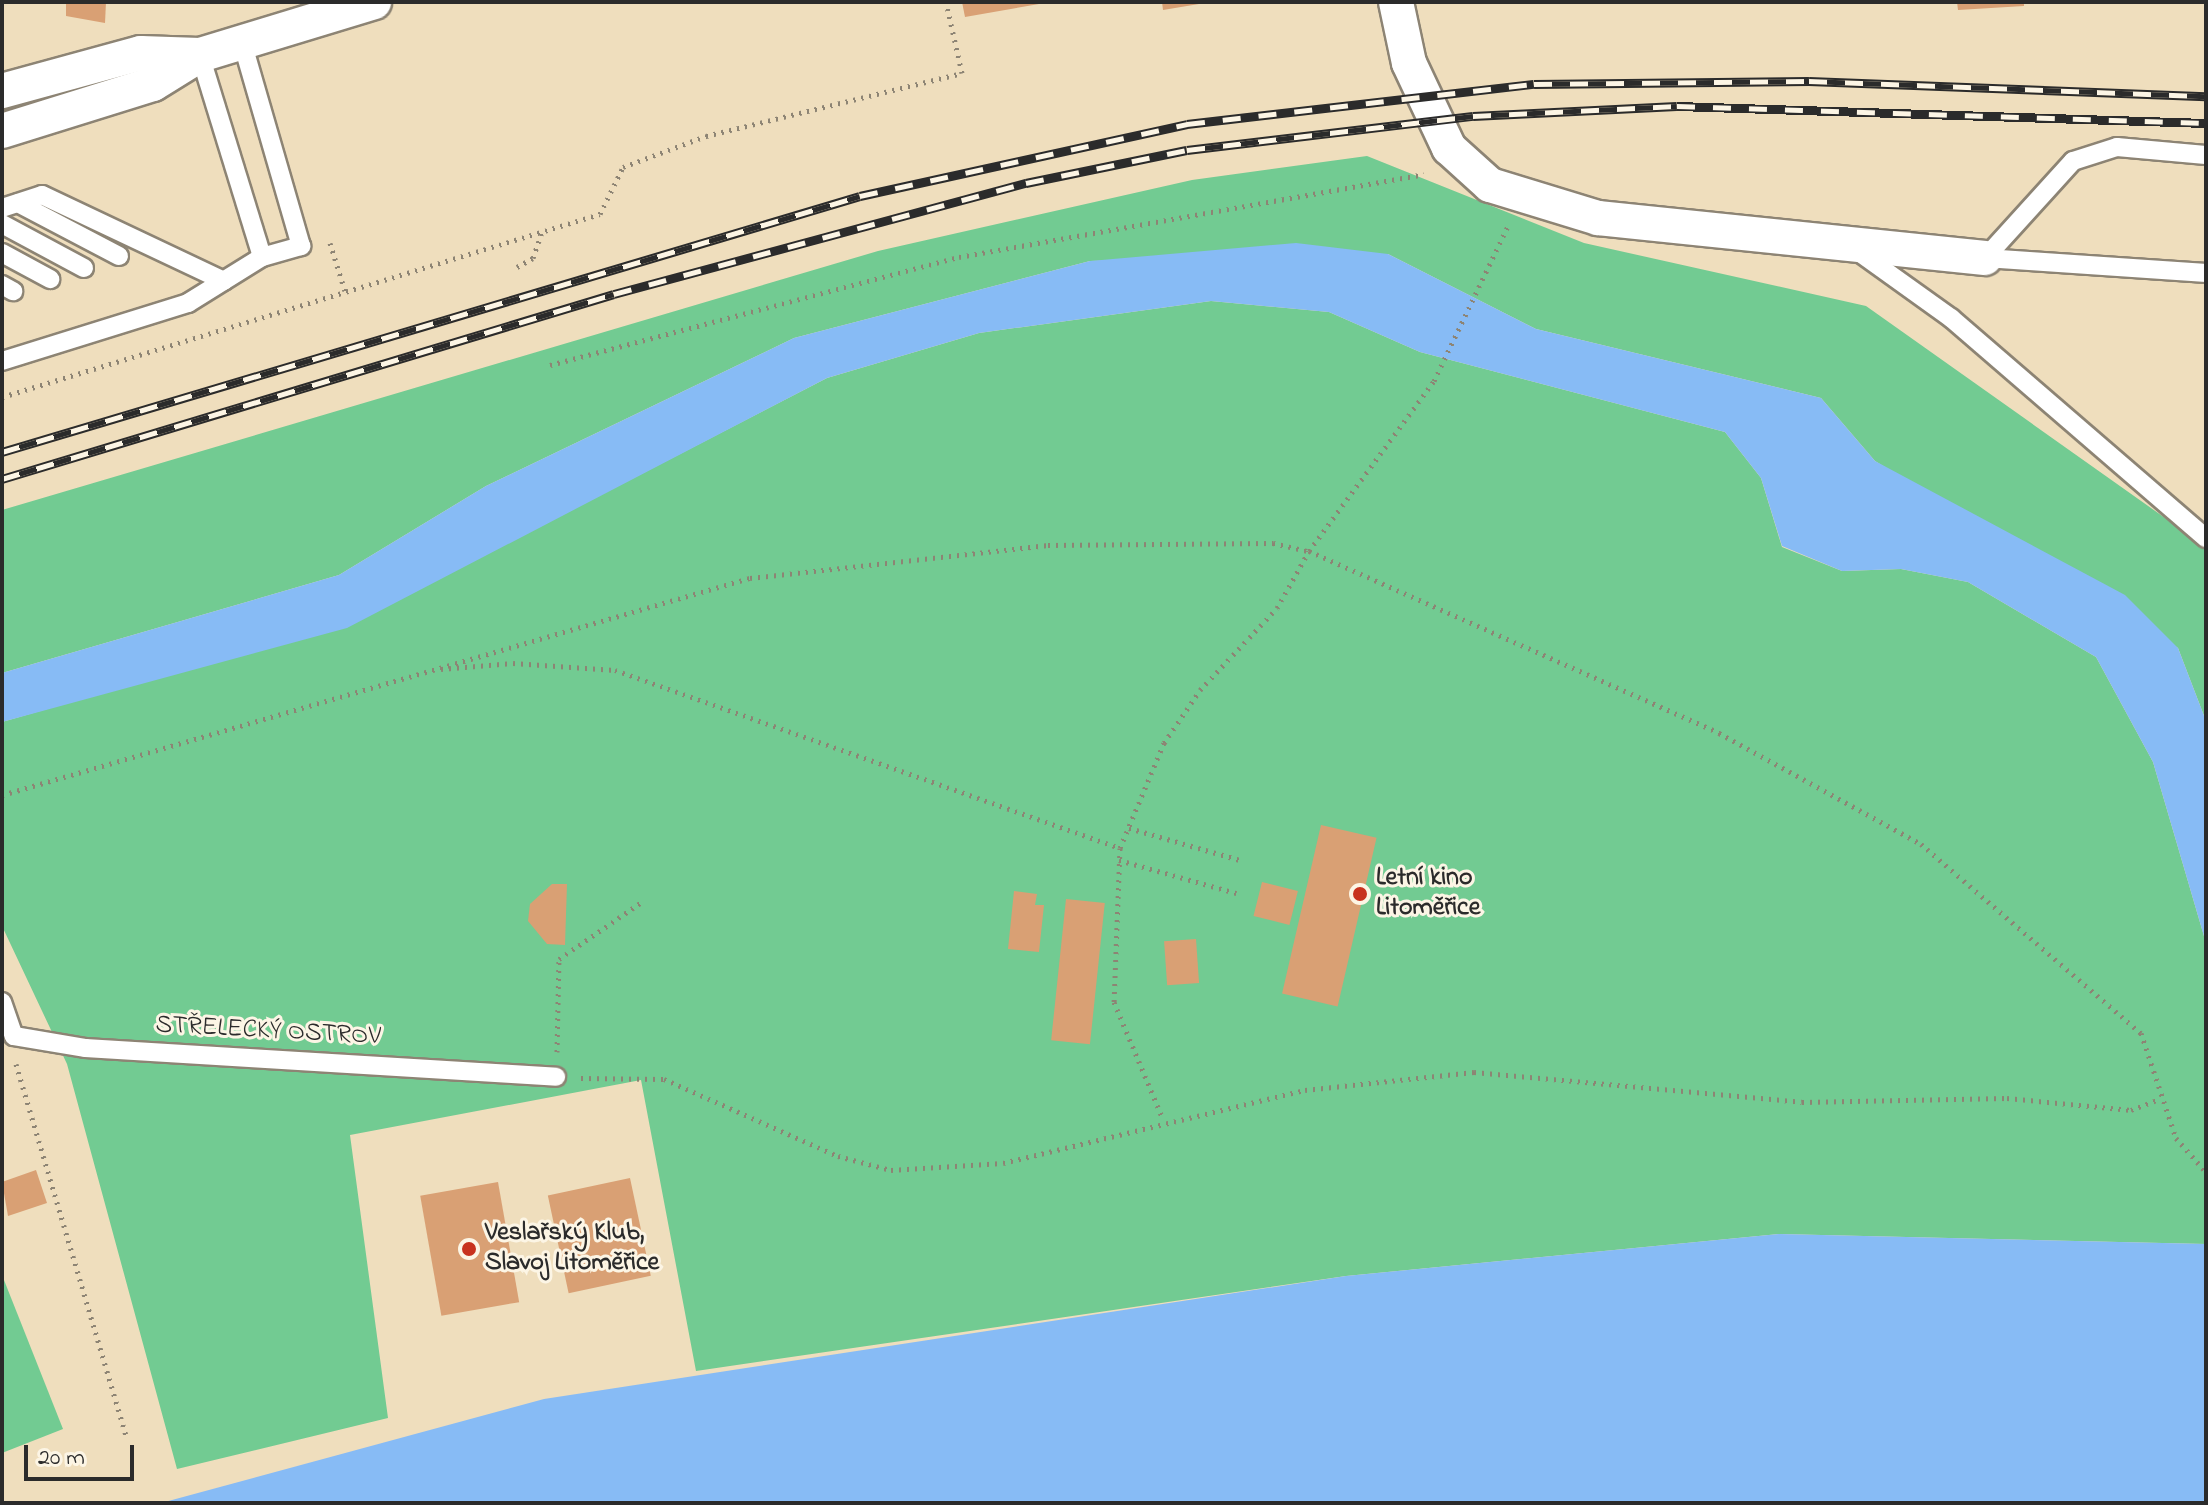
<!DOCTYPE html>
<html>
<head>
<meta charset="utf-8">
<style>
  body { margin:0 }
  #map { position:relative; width:2208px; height:1505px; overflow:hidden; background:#efdebd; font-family:"Indie Flower",sans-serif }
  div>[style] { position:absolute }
  .green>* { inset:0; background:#72cb92 }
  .water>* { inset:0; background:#87bbf5 }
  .building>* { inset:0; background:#d9a074; transform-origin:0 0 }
  .path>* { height:5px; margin-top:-2.5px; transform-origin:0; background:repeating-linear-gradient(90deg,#8d8474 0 2px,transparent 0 8px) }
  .roads { filter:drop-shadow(2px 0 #8d8474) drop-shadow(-2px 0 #8d8474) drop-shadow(0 2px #8d8474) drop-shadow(0 -2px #8d8474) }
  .service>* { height:18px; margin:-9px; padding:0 9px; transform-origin:9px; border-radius:9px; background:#fff }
  .minor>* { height:34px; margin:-17px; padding:0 17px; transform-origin:17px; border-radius:17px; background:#fff }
  .rail>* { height:9px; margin-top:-4.5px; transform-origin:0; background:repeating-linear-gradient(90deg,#fcf5e5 0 18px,#2b2b2b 0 36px); box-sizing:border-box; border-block:2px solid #2b2b2b }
  .dots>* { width:22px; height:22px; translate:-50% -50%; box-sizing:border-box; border:4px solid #fcf5e5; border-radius:50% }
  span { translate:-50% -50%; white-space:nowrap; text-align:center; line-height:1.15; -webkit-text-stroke:6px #fcf5e5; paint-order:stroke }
  .poi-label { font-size:26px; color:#2b2b2b; font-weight:700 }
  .left { translate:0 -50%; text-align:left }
  .street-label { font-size:26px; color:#2b2b2b }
  .frame { position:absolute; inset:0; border:4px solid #2b2b2b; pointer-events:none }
  .scale { position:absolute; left:24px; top:1445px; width:110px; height:36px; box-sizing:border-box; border:4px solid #2b2b2b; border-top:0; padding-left:10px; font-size:24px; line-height:28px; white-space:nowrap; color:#2b2b2b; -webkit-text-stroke:6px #fcf5e5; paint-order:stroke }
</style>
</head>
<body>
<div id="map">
  <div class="green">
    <i style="clip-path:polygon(1367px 156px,1584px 243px,1866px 306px,2206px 547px,2206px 721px,2178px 648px,1875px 461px,1821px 398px,1536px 329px,1388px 254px,1090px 261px,794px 338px,486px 486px,339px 575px,2px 673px,2px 510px,878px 251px,1192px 180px)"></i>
    <i style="clip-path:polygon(1211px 301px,1329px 312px,1420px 352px,1725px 432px,1761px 478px,1782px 547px,1842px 571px,1901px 569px,1968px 582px,2096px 657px,2153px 762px,2206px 943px,2206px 1244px,1779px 1234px,1346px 1276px,696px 1371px,641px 1080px,350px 1135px,388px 1418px,177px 1469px,67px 1064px,2px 926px,2px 722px,168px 674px,490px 552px,827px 378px,979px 333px)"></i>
    <i style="clip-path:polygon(2px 1275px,63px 1429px,2px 1453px)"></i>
  </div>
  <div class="water">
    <i style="clip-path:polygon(1296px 243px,1388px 254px,1536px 329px,1821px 398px,1875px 461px,2125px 595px,2178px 648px,2206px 721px,2206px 943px,2153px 762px,2096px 657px,1968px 582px,1901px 569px,1842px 571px,1782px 546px,1761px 478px,1725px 432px,1420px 352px,1329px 312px,1211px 301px,979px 333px,827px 378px,347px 628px,2px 722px,2px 673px,339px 575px,486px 486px,794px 338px,1090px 261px)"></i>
    <i style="clip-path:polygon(1779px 1234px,2206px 1244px,2206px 1503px,161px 1503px,544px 1399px,1346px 1276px)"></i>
  </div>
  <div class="building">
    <i style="clip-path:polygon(66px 2px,106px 2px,105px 23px,66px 16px)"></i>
    <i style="clip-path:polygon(962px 2px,1039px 2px,1039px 4px,965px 17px)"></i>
    <i style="clip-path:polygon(1162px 2px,1199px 2px,1199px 4px,1163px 10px)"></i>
    <i style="clip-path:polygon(1957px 2px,2024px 2px,2024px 6px,1958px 10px)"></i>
    <i style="left:1321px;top:825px;width:57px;height:173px;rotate:13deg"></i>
    <i style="left:1262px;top:882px;width:37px;height:35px;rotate:14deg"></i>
    <i style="clip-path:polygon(552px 884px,567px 884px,565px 945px,547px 944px,528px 921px,530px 904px)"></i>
    <i style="clip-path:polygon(1014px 891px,1037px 894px,1035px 905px,1044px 905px,1039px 952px,1008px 949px)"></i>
    <i style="left:1066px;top:899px;width:39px;height:142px;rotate:6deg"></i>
    <i style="left:1196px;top:939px;width:44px;height:32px;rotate:86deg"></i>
    <i style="clip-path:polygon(36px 1170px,47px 1203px,8px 1216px,2px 1182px)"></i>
    <i style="left:630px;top:1178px;width:100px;height:84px;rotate:78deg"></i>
    <i style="left:498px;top:1182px;width:122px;height:79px;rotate:80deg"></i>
  </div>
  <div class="path">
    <i style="left:330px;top:243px;width:50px;rotate:72.6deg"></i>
    <i style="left:517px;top:267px;width:18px;rotate:-29deg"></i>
    <i style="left:533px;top:258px;width:28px;rotate:-71deg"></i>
    <i style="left:550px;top:365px;width:423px;rotate:-14.8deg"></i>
    <i style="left:959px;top:257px;width:472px;rotate:-10.1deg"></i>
    <i style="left:2px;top:397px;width:625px;rotate:-17.02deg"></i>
    <i style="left:600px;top:214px;width:52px;rotate:-63.9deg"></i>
    <i style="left:623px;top:167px;width:89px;rotate:-20.5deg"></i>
    <i style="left:706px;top:136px;width:264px;rotate:-13.8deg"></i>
    <i style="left:962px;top:73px;width:73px;rotate:-102.7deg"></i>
    <i style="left:441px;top:669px;width:72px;rotate:-4.8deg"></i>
    <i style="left:513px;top:663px;width:102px;rotate:3.9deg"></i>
    <i style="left:615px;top:670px;width:535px;rotate:19.42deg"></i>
    <i style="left:1120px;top:848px;width:154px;rotate:92.2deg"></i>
    <i style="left:1114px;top:1002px;width:127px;rotate:67.3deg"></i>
    <i style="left:2px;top:795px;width:779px;rotate:-16.18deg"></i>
    <i style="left:750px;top:578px;width:300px;rotate:-6.3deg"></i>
    <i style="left:1048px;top:545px;width:225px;rotate:-0.5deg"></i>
    <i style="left:1273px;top:543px;width:37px;rotate:13deg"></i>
    <i style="left:1309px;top:551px;width:449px;rotate:23.9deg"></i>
    <i style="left:1719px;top:733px;width:230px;rotate:28.8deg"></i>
    <i style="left:1921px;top:844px;width:290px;rotate:40.7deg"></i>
    <i style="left:2141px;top:1033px;width:111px;rotate:71.6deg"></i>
    <i style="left:2176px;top:1138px;width:45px;rotate:48.6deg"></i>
    <i style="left:1129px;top:828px;width:119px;rotate:16.1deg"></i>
    <i style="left:1120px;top:848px;width:114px;rotate:-67.3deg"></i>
    <i style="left:1164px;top:743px;width:64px;rotate:-55.8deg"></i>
    <i style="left:1200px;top:690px;width:112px;rotate:-46.8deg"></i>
    <i style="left:1277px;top:608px;width:65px;rotate:-60.7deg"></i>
    <i style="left:1309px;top:551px;width:211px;rotate:-53.7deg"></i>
    <i style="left:1434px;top:381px;width:172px;rotate:-64.5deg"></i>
    <i style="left:1119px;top:860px;width:122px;rotate:15.8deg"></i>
    <i style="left:557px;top:1052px;width:93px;rotate:-88.8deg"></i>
    <i style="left:559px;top:959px;width:102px;rotate:-34.6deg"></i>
    <i style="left:16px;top:1064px;width:390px;rotate:73.5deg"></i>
    <i style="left:581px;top:1078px;width:83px;rotate:0.7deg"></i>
    <i style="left:664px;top:1079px;width:190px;rotate:23.9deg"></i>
    <i style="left:838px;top:1156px;width:55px;rotate:14.8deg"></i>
    <i style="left:891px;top:1170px;width:112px;rotate:-3.6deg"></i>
    <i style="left:1003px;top:1163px;width:311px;rotate:-13.6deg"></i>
    <i style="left:1305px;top:1090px;width:170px;rotate:-6.1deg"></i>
    <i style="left:1474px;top:1072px;width:329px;rotate:5.2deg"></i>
    <i style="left:1802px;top:1102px;width:205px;rotate:-1.1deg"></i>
    <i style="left:2007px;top:1098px;width:125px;rotate:5.5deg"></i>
    <i style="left:2131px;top:1110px;width:30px;rotate:-21deg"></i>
  </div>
  <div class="roads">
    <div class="service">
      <i style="left:200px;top:55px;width:211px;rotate:72.9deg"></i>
      <i style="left:18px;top:203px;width:114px;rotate:27.7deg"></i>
      <i style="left:2px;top:208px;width:42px;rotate:-18deg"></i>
      <i style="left:42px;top:195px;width:201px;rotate:25.3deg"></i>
      <i style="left:2px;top:224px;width:93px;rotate:28.2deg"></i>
      <i style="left:1856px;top:250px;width:117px;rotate:35.6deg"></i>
      <i style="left:1951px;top:318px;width:337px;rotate:40.8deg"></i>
      <i style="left:2px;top:253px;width:55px;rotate:28.4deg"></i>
      <i style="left:1985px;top:258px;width:131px;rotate:-47.8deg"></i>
      <i style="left:2073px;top:161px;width:46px;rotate:-17.7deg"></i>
      <i style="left:2117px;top:147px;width:89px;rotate:5.1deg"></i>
      <i style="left:1985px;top:258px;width:222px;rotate:3.9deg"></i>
      <i style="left:2px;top:285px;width:13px;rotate:29deg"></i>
      <i style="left:2px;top:361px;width:195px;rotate:-17.3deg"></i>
      <i style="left:188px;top:303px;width:87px;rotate:-31.9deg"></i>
      <i style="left:262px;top:257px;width:41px;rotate:-15.8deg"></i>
      <i style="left:301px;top:246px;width:212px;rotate:-106.1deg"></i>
      <i style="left:2px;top:1002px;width:36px;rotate:71deg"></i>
      <i style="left:14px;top:1036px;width:73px;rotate:9.5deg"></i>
      <i style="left:86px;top:1048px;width:471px;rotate:3.5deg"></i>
    </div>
    <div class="minor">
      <i style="left:1396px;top:2px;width:62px;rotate:78deg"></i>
      <i style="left:1409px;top:63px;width:94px;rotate:64.8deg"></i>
      <i style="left:1449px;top:148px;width:55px;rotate:42.1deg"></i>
      <i style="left:1490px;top:185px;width:113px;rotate:17deg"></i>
      <i style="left:1598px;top:218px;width:389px;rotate:5.9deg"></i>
      <i style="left:2px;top:91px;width:144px;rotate:-15.3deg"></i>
      <i style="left:141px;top:53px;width:59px;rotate:1.9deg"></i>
      <i style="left:2px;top:131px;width:158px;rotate:-17.3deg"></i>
      <i style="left:153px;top:84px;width:55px;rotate:-31.7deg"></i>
      <i style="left:200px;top:55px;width:182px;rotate:-16.9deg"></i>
    </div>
  </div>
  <div class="rail">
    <i style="left:2px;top:452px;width:895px;rotate:-16.61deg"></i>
    <i style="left:860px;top:196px;width:335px;rotate:-12.4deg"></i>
    <i style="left:1187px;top:124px;width:349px;rotate:-6.6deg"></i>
    <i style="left:1534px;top:84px;width:275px;rotate:-0.6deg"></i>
    <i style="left:1809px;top:81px;width:397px;rotate:2.2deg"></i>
    <i style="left:2px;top:479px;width:639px;rotate:-16.82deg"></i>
    <i style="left:614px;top:294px;width:427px;rotate:-15.1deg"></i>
    <i style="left:1026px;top:183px;width:164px;rotate:-11.6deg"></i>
    <i style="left:1187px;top:150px;width:288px;rotate:-6.8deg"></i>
    <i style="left:1473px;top:116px;width:204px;rotate:-2.8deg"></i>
    <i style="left:1677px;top:106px;width:529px;rotate:1.84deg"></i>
  </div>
  <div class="dots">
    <i style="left:1360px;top:894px;background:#c8321e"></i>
    <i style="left:469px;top:1249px;background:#c8321e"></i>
  </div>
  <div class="poi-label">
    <span class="left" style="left:1376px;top:894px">Letní kino<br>Litoměřice</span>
    <span class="left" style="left:485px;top:1249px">Veslařský Klub,<br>Slavoj Litoměřice</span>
  </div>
  <div class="street-label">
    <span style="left:268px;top:1032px;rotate:3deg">STŘELECKÝ OSTROV</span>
  </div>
  <div class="frame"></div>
  <div class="scale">20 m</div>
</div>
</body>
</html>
